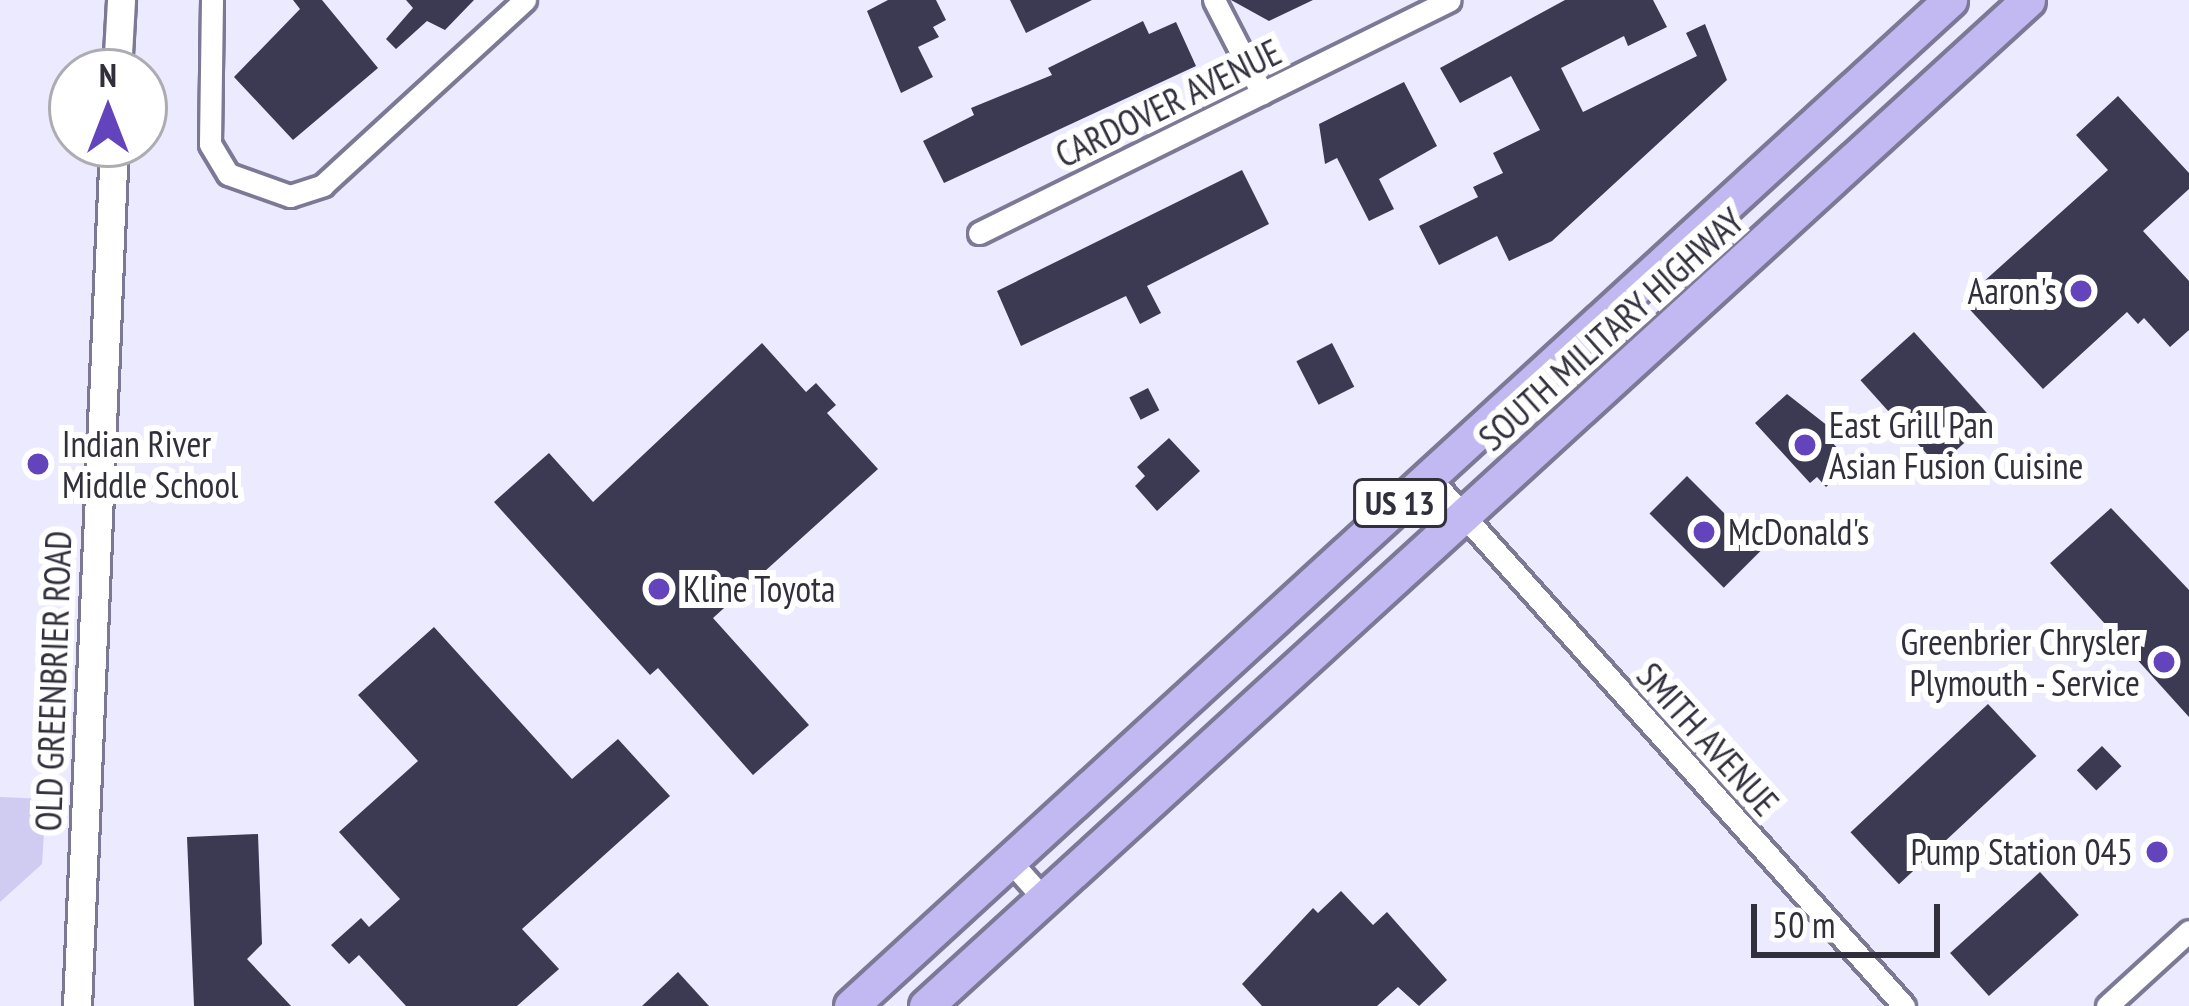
<!DOCTYPE html>
<html>
<head>
<meta charset="utf-8">
<style>
  body { margin:0 }
  #map { position:relative; width:2189px; height:1006px; overflow:hidden; background:#eceafe; font-family:"PT Sans Narrow",sans-serif }
  div>[style] { position:absolute }
  .green>* { inset:0; background:#cfcbf1 }
  .building>* { inset:0; background:#3c3953; transform-origin:0 0 }
  .roads { filter:drop-shadow(3px 0 #7c7996) drop-shadow(-3px 0 #7c7996) drop-shadow(0 3px #7c7996) drop-shadow(0 -3px #7c7996) }
  .minor>* { height:21px; margin:-10.5px; padding:0 10.5px; transform-origin:10.5px; border-radius:10.5px; background:#fff }
  .tertiary>* { height:27px; margin:-13.5px; padding:0 13.5px; transform-origin:13.5px; border-radius:13.5px; background:#fff }
  .primary>* { height:33px; margin:-16.5px; padding:0 16.5px; transform-origin:16.5px; border-radius:16.5px; background:#c2b9f2 }
  .dots>* { width:33px; height:33px; translate:-50% -50%; box-sizing:border-box; border:6px solid #fff; border-radius:50% }
  span { translate:-50% -50%; white-space:nowrap; text-align:center; line-height:1.15; -webkit-text-stroke:12px #fff; paint-order:stroke }
  .shield-label span { padding:3px 9px; background:#fff; border:3px solid; border-radius:9px; -webkit-text-stroke-width:0 }
  .shield-label { font-size:33px; color:#312f3c; font-weight:700 }
  .street-label { font-size:36px; color:#312f3c }
  .poi-label { font-size:36px; color:#312f3c }
  .right { translate:-100% -50%; text-align:right }
  .left { translate:0 -50%; text-align:left }
  .north { position:absolute; left:48px; top:48px; width:120px; height:120px; box-sizing:border-box; background:#fff; border:3px solid #adacb1; border-radius:50%; rotate:0deg; font-size:33px; font-weight:700; line-height:48px; text-align:center; color:#312f3c }
  .north::after { content:''; display:block; margin:auto; width:42px; height:54px; background:#6344bd; clip-path:polygon(50% 0,100% 100%,50% 72%,0 100%) }
  .scale { position:absolute; left:1751px; top:904px; width:189px; height:54px; box-sizing:border-box; border:6px solid #312f3c; border-top:0; padding-left:15px; font-size:36px; line-height:42px; white-space:nowrap; color:#312f3c; -webkit-text-stroke:9px #fff; paint-order:stroke }
</style>
</head>
<body>
<div id="map">
  <div class="green">
    <i style="clip-path:polygon(0 797px,46px 799px,42px 864px,0 902px)"></i>
  </div>
  <div class="building">
    <i style="clip-path:polygon(293px 0,322px 0,378px 68px,293px 140px,234px 77px,300px 9px)"></i>
    <i style="clip-path:polygon(406px 0,474px 0,445px 30px,427px 21px,396px 49px,386px 39px,413px 8px)"></i>
    <i style="clip-path:polygon(888px 0,936px 0,946px 20px,933px 27px,939px 37px,918px 47px,933px 77px,901px 93px,867px 11px)"></i>
    <i style="clip-path:polygon(1010px 0,1092px 0,1026px 33px)"></i>
    <i style="clip-path:polygon(1231px 0,1313px 0,1269px 21px)"></i>
    <i style="clip-path:polygon(1565px 0,1653px 0,1667px 27px,1628px 46px,1624px 36px,1561px 68px,1583px 112px,1697px 56px,1686px 33px,1705px 24px,1727px 80px,1552px 241px,1509px 261px,1497px 236px,1439px 265px,1419px 226px,1478px 197px,1473px 187px,1503px 173px,1493px 153px,1540px 130px,1511px 76px,1460px 103px,1440px 68px)"></i>
    <i style="clip-path:polygon(1143px 21px,1149px 34px,1176px 22px,1196px 66px,944px 183px,923px 141px,974px 115px,971px 108px,1052px 75px,1048px 68px)"></i>
    <i style="clip-path:polygon(1404px 82px,1437px 146px,1379px 179px,1394px 209px,1369px 221px,1337px 158px,1325px 164px,1319px 124px)"></i>
    <i style="clip-path:polygon(2118px 96px,2189px 173px,2189px 189px,2143px 231px,2189px 281px,2189px 330px,2170px 347px,2144px 318px,2138px 324px,2127px 312px,2043px 389px,1962px 301px,2108px 170px,2076px 135px)"></i>
    <i style="clip-path:polygon(1242px 170px,1269px 224px,1147px 286px,1161px 313px,1140px 324px,1126px 296px,1021px 346px,997px 291px)"></i>
    <i style="left:1914px;top:332px;width:116px;height:72px;rotate:48deg"></i>
    <i style="clip-path:polygon(762px 343px,806px 392px,816px 383px,836px 405px,827px 413px,878px 469px,713px 618px,809px 725px,753px 775px,658px 668px,650px 675px,494px 502px,549px 453px,593px 502px)"></i>
    <i style="left:1332px;top:343px;width:49px;height:40px;rotate:63deg"></i>
    <i style="left:1148px;top:388px;width:25px;height:21px;rotate:63deg"></i>
    <i style="clip-path:polygon(1787px 394px,1833px 430px,1827px 437px,1842px 453px,1832px 463px,1841px 473px,1826px 487px,1817px 477px,1810px 483px,1755px 423px)"></i>
    <i style="clip-path:polygon(1169px 438px,1200px 471px,1157px 511px,1135px 486px,1145px 476px,1137px 467px)"></i>
    <i style="left:1687px;top:476px;width:105px;height:53px;rotate:45deg"></i>
    <i style="clip-path:polygon(2111px 508px,2189px 590px,2189px 717px,2050px 563px)"></i>
    <i style="clip-path:polygon(434px 627px,572px 779px,618px 739px,670px 796px,522px 929px,559px 969px,517px 1006px,406px 1006px,359px 955px,349px 964px,331px 945px,361px 918px,369px 927px,400px 899px,339px 832px,418px 761px,358px 695px)"></i>
    <i style="left:1988px;top:704px;width:71px;height:188px;rotate:47deg"></i>
    <i style="left:2102px;top:746px;width:28px;height:35px;rotate:46deg"></i>
    <i style="clip-path:polygon(258px 834px,262px 944px,247px 959px,291px 1006px,194px 1006px,187px 837px)"></i>
    <i style="left:2040px;top:872px;width:58px;height:121px;rotate:48deg"></i>
    <i style="clip-path:polygon(1341px 891px,1373px 925px,1387px 912px,1447px 980px,1419px 1006px,1398px 987px,1377px 1006px,1262px 1006px,1242px 984px,1313px 908px,1318px 913px)"></i>
    <i style="clip-path:polygon(678px 972px,709px 1006px,642px 1006px)"></i>
  </div>
  <div class="roads">
    <div class="minor">
      <i style="left:212px;top:0;width:144px;rotate:90.8deg"></i>
      <i style="left:210px;top:144px;width:35px;rotate:59deg"></i>
      <i style="left:228px;top:174px;width:66px;rotate:19.5deg"></i>
      <i style="left:290px;top:196px;width:35px;rotate:-18deg"></i>
      <i style="left:323px;top:185px;width:274px;rotate:-42.5deg"></i>
      <i style="left:1214px;top:0;width:105px;rotate:62.7deg"></i>
      <i style="left:979px;top:233px;width:525px;rotate:-26.32deg"></i>
      <i style="left:1429px;top:477px;width:711px;rotate:48.08deg"></i>
      <i style="left:1010px;top:861px;width:51px;rotate:48.2deg"></i>
      <i style="left:2107px;top:1006px;width:111px;rotate:-42.4deg"></i>
    </div>
    <div class="tertiary">
      <i style="left:117px;top:72px;width:72px;rotate:-86.8deg"></i>
      <i style="left:77px;top:1006px;width:863px;rotate:-87.54deg"></i>
    </div>
    <div class="primary">
      <i style="left:851px;top:1006px;width:1490px;rotate:-42.47deg"></i>
      <i style="left:926px;top:1006px;width:1492px;rotate:-42.39deg"></i>
    </div>
  </div>
  <div class="dots">
    <i style="left:2081px;top:291px;background:#6344bd"></i>
    <i style="left:1805px;top:445px;background:#6344bd"></i>
    <i style="left:38px;top:464px;background:#6344bd"></i>
    <i style="left:1704px;top:532px;background:#6344bd"></i>
    <i style="left:659px;top:589px;background:#6344bd"></i>
    <i style="left:2164px;top:662px;background:#6344bd"></i>
    <i style="left:2157px;top:852px;background:#6344bd"></i>
  </div>
  <div class="shield-label">
    <span style="left:1400px;top:503px">US 13</span>
  </div>
  <div class="street-label">
    <span style="left:1168px;top:103px;rotate:-26deg">CARDOVER AVENUE</span>
    <span style="left:1611px;top:329px;rotate:-42deg">SOUTH MILITARY HIGHWAY</span>
    <span style="left:53px;top:681px;rotate:-88deg">OLD GREENBRIER ROAD</span>
    <span style="left:1708px;top:739px;rotate:48deg">SMITH AVENUE</span>
  </div>
  <div class="poi-label">
    <span class="right" style="left:2057px;top:291px">Aaron's</span>
    <span class="left" style="left:1829px;top:445px">East Grill Pan<br>Asian Fusion Cuisine</span>
    <span class="left" style="left:62px;top:464px">Indian River<br>Middle School</span>
    <span class="left" style="left:1728px;top:532px">McDonald's</span>
    <span class="left" style="left:683px;top:589px">Kline Toyota</span>
    <span class="right" style="left:2140px;top:662px">Greenbrier Chrysler<br>Plymouth - Service</span>
    <span class="right" style="left:2133px;top:852px">Pump Station 045</span>
  </div>
  <div class="north">N</div>
  <div class="scale">50 m</div>
</div>
</body>
</html>
